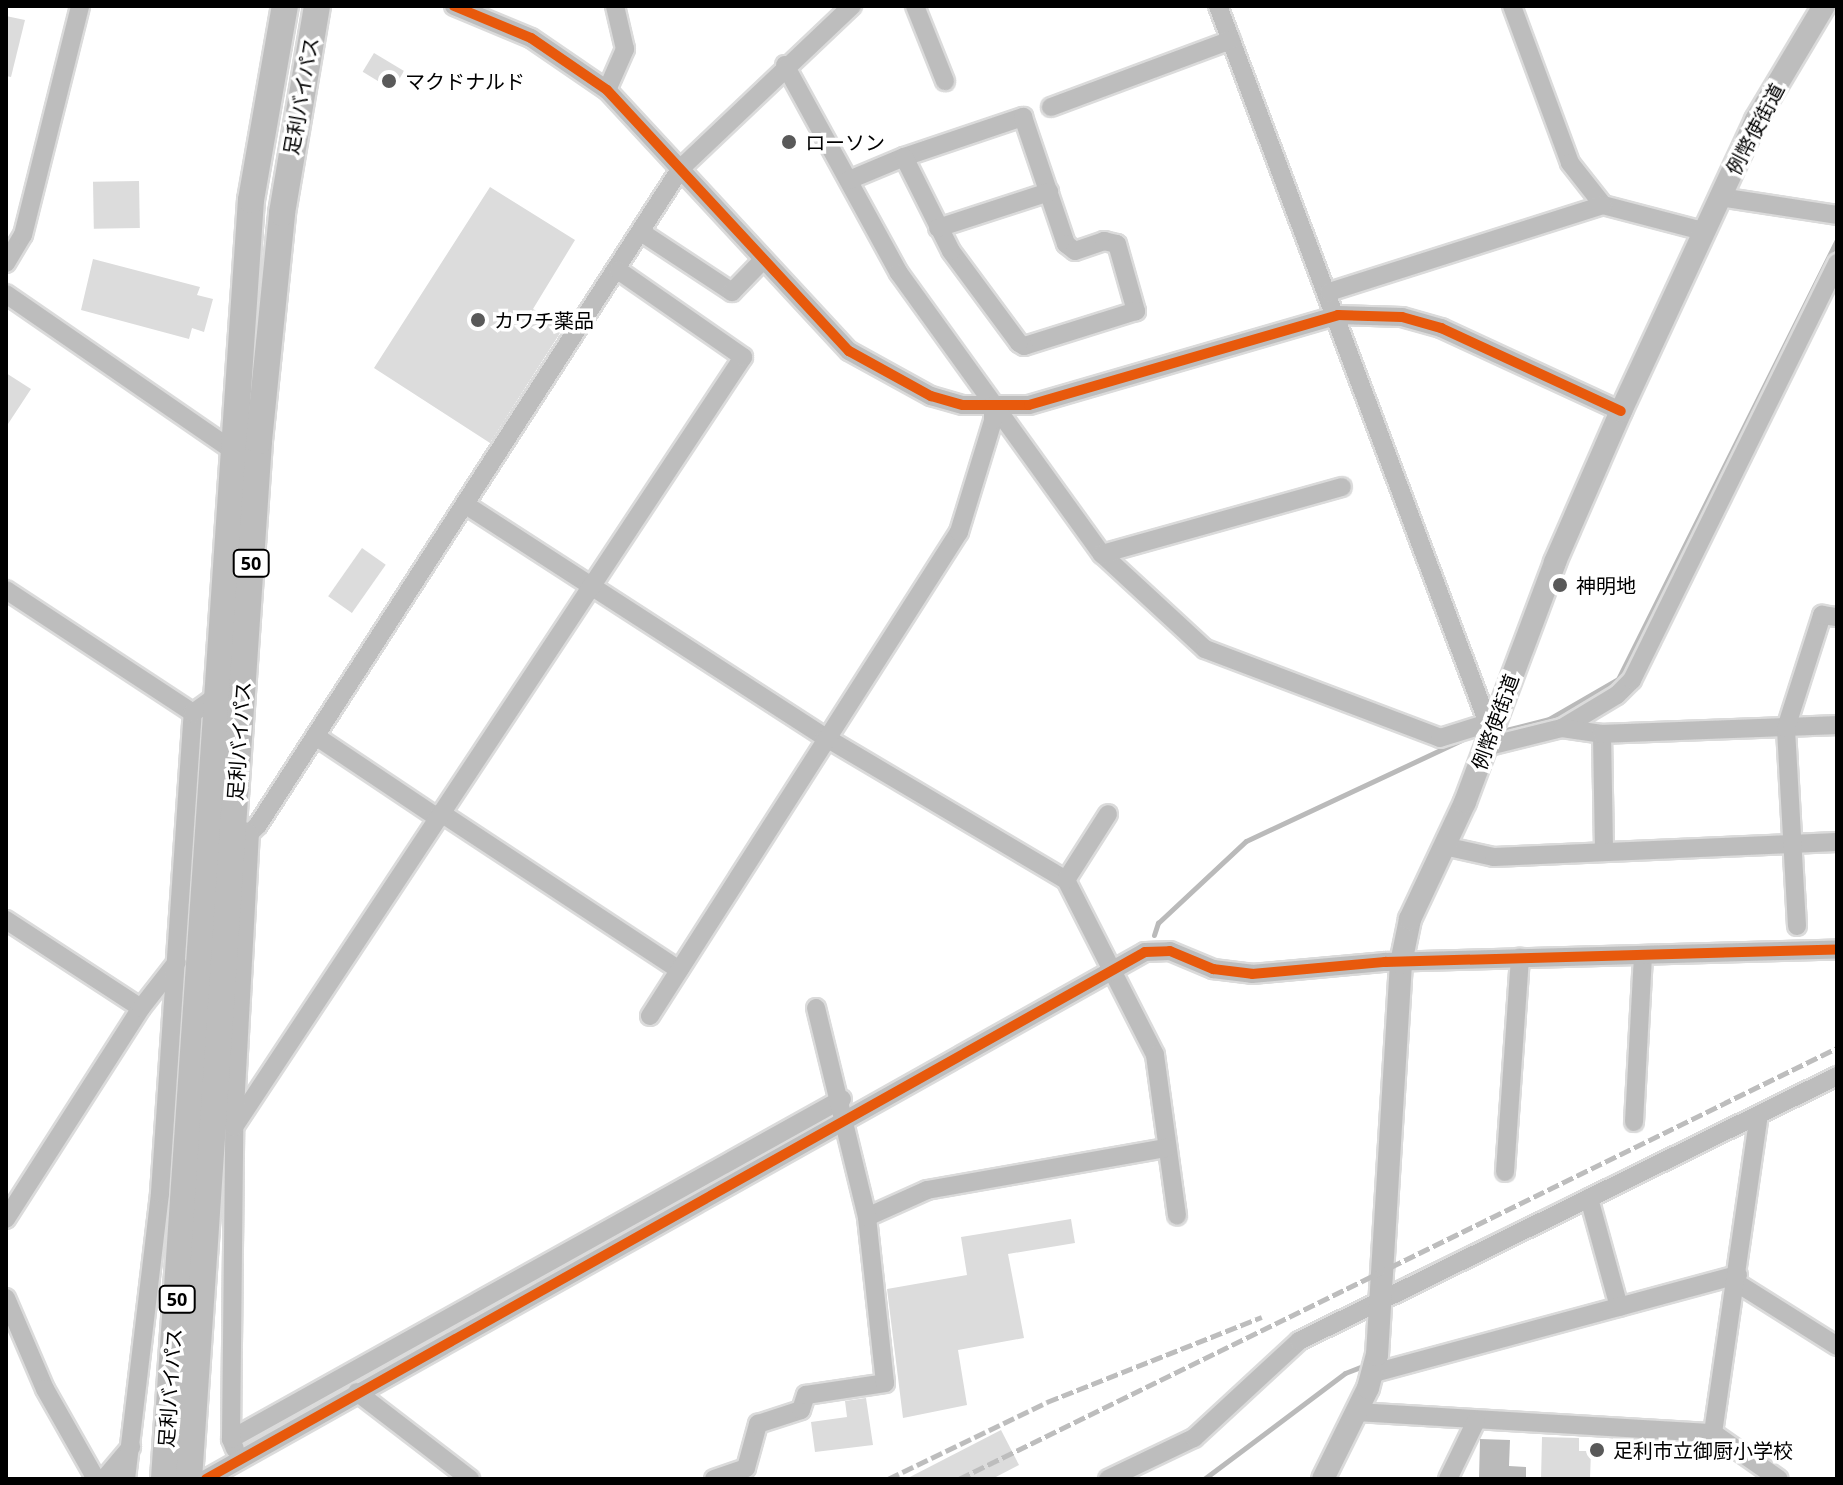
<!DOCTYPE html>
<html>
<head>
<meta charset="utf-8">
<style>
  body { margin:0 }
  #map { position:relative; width:1843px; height:1485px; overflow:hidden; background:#fff; font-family:"Open Sans","Noto Sans JP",sans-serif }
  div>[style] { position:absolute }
  .water>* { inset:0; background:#bababa }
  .stream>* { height:5px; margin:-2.5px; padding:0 2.5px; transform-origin:2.5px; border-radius:2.5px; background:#bababa }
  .building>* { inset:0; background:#dcdcdc; transform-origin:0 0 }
  .roads { filter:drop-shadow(2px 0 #dbdbdb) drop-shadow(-2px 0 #dbdbdb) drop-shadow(0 2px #dbdbdb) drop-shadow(0 -2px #dbdbdb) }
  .minor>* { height:18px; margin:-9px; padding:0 9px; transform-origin:9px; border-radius:9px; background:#bdbdbd }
  .major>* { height:22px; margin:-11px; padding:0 11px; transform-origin:11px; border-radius:11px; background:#bdbdbd }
  .highway>* { height:26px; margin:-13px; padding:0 13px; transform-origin:13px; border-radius:13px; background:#bdbdbd }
  .rail>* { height:5px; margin-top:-2.5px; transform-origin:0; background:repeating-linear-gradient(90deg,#bdbdbd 0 12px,transparent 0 16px) }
  .cycleway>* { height:10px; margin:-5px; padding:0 5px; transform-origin:5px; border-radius:5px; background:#e8590c }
  .dots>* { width:22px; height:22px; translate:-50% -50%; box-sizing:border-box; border:4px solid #fff; border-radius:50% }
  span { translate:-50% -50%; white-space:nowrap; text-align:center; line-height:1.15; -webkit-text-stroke:7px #fff; paint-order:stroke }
  .shield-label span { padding:2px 6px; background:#fff; border:2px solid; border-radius:6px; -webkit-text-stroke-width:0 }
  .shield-label { font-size:18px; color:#000; font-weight:700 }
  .poi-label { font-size:20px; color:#000 }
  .left { translate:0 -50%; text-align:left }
  .street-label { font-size:20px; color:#000 }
  .frame { position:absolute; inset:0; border:8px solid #000; pointer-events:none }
</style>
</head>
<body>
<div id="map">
  <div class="water">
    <i style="clip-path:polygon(1480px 1439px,1510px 1440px,1509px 1466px,1526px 1467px,1526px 1479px,1479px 1479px)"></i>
  </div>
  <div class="stream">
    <i style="left:1498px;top:732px;width:53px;rotate:-14.3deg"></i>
    <i style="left:1549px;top:719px;width:80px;rotate:-30.1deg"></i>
    <i style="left:1618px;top:679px;width:491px;rotate:-63.5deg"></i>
    <i style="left:1154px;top:935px;width:13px;rotate:-72deg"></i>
    <i style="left:1158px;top:923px;width:120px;rotate:-43deg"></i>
    <i style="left:1246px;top:841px;width:238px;rotate:-25.1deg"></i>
    <i style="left:1396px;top:1282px;width:463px;rotate:-26.1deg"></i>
    <i style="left:1204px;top:1479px;width:176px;rotate:-36.9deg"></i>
    <i style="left:1345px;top:1373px;width:17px;rotate:-21deg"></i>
  </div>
  <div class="building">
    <i style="clip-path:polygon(6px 16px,25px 20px,11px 77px,6px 76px)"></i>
    <i style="left:374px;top:53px;width:35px;height:22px;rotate:31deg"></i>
    <i style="left:139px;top:181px;width:47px;height:46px;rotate:89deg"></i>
    <i style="clip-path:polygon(490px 187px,575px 240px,533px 309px,564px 327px,490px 443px,374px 368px)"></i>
    <i style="clip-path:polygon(93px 259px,200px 287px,197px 295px,213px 299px,204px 332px,192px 328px,189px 339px,81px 310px)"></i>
    <i style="clip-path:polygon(6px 373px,31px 389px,6px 427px)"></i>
    <i style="left:362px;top:548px;width:29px;height:59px;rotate:35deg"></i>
    <i style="clip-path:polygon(1071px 1219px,1075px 1243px,1008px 1254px,1024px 1338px,958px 1350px,967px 1405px,903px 1418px,887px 1289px,967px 1275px,961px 1237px)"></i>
    <i style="clip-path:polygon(866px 1398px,873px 1445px,815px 1452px,811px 1422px,847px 1417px,845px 1401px)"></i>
    <i style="clip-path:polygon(1001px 1430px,1019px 1465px,992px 1479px,906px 1479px)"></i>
    <i style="clip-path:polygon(1542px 1437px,1579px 1438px,1579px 1451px,1591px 1451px,1590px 1479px,1541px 1479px)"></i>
  </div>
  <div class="roads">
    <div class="minor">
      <i style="left:454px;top:6px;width:83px;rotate:22.6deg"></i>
      <i style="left:531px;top:38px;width:92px;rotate:34.4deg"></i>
      <i style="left:607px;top:90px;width:356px;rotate:47.2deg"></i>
      <i style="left:849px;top:351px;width:94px;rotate:28.8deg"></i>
      <i style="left:931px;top:396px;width:33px;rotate:16deg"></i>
      <i style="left:963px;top:405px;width:66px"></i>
      <i style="left:1029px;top:405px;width:322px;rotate:-16.2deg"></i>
      <i style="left:1338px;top:315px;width:64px;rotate:1.8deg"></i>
      <i style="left:1402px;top:317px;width:41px;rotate:15.8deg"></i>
      <i style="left:1441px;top:328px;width:198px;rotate:24.8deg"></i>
      <i style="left:915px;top:6px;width:81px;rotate:68.2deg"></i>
      <i style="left:1218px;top:6px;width:766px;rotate:69.37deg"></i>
      <i style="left:1512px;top:6px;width:167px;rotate:69.7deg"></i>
      <i style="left:1570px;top:163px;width:53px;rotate:51.8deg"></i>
      <i style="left:1603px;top:205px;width:103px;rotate:14.6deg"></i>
      <i style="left:785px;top:65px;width:237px;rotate:61.3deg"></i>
      <i style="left:899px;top:273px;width:347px;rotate:54.2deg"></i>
      <i style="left:1102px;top:554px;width:140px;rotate:42.7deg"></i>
      <i style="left:1205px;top:649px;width:251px;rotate:20.7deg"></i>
      <i style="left:1440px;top:738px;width:50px;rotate:-17.4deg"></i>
      <i style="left:1488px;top:723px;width:9px;rotate:72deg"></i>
      <i style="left:607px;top:90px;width:45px;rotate:-66.3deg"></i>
      <i style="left:625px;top:49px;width:44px;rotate:-103.1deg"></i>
      <i style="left:1051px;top:107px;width:192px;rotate:-20.4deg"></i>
      <i style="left:849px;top:180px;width:60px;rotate:-22.7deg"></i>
      <i style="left:904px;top:157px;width:126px;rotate:-18.6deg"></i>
      <i style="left:1023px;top:117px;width:134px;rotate:71.3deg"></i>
      <i style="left:1066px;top:244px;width:11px;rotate:38deg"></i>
      <i style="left:1075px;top:251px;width:31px;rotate:-19deg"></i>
      <i style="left:1104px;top:241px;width:13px;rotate:13deg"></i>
      <i style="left:1117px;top:244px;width:70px;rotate:74.2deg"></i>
      <i style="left:1136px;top:311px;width:117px;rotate:162.6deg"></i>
      <i style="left:1024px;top:346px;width:6px;rotate:-149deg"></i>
      <i style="left:1019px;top:343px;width:114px;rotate:-126.5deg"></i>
      <i style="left:951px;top:251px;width:105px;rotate:-116.6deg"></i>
      <i style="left:1720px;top:197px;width:118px;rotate:8.7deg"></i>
      <i style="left:938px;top:228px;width:117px;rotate:-18deg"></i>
      <i style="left:641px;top:232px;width:109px;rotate:33.4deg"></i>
      <i style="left:732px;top:292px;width:45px;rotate:-45.9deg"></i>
      <i style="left:6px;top:263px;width:33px;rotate:-59deg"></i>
      <i style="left:23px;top:235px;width:236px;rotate:-76deg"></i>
      <i style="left:1329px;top:292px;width:287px;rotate:-17.6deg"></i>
      <i style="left:6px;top:294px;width:275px;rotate:34.6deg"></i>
      <i style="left:466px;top:505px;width:427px;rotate:32.9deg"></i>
      <i style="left:825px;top:737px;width:280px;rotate:30.7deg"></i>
      <i style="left:1066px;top:880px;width:196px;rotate:63deg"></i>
      <i style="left:1155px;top:1055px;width:162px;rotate:82.2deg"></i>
      <i style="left:1102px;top:554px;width:249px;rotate:-15.6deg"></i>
      <i style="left:6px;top:590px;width:224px;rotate:33.3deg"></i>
      <i style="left:1562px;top:728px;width:64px;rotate:-31deg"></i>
      <i style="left:1617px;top:695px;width:21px;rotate:-45deg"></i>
      <i style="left:1632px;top:680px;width:465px;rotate:-63.8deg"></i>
      <i style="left:1602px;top:734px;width:118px;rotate:89deg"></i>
      <i style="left:317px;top:737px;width:146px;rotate:33.8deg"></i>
      <i style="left:1485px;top:747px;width:79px;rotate:-13.9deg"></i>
      <i style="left:1562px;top:728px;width:40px;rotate:8.5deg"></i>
      <i style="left:1602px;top:734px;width:235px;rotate:-2.2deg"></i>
      <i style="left:441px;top:813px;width:285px;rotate:33.4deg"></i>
      <i style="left:234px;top:828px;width:17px;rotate:17deg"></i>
      <i style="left:250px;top:833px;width:11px;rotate:-45deg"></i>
      <i style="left:258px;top:825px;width:781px;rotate:-57.23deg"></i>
      <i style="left:681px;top:168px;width:236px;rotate:-43.5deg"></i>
      <i style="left:1444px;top:846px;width:51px;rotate:12.4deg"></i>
      <i style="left:1494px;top:857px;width:343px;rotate:-2.5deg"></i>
      <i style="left:1066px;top:880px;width:78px;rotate:-57.5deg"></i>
      <i style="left:6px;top:920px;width:161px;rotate:33.1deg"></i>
      <i style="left:1797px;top:926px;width:198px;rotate:-93.2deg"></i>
      <i style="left:1786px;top:728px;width:119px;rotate:-72.3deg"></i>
      <i style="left:1822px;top:615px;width:15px;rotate:8deg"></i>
      <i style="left:650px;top:1016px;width:574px;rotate:-57.44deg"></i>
      <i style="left:959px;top:532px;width:116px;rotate:-73deg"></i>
      <i style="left:993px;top:421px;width:16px;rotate:-90deg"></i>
      <i style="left:1634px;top:1122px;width:164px;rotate:-86.9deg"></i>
      <i style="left:234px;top:1127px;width:923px;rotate:-56.53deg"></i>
      <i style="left:743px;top:357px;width:152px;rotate:-145.2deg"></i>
      <i style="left:1505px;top:1172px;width:215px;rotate:-86deg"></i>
      <i style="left:1589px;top:1198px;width:113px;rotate:74.6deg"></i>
      <i style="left:867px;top:1217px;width:66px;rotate:-24.2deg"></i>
      <i style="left:927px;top:1190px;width:243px;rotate:-10deg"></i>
      <i style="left:6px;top:1219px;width:250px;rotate:-57.4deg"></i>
      <i style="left:141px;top:1008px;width:58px;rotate:-52deg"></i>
      <i style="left:1737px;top:1283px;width:118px;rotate:32.2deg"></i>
      <i style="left:6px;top:1298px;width:99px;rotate:66.8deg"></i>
      <i style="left:45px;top:1389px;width:103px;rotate:60.5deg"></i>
      <i style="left:1374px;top:1373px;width:377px;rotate:-15.1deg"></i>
      <i style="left:357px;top:1392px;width:143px;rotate:37.6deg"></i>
      <i style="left:1357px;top:1412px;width:357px;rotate:3.4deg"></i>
      <i style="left:1713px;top:1433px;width:80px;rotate:34.9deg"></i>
      <i style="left:1713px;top:1433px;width:321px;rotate:-81.8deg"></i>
      <i style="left:231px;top:1439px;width:699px;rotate:-29.09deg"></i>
      <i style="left:235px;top:1449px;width:11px;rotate:-112deg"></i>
      <i style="left:231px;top:1439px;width:312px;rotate:-89.4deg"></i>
      <i style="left:234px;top:1127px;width:294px;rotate:-86.9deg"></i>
      <i style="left:104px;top:1479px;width:42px;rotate:-49.8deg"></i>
      <i style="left:126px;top:1479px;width:288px;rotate:-83.2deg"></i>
      <i style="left:160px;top:1193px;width:481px;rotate:-86.1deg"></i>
      <i style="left:193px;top:713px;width:31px;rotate:-36deg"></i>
      <i style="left:206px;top:1479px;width:1077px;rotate:-29.3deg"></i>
      <i style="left:1145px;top:952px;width:25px;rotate:-2deg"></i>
      <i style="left:1170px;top:951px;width:47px;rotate:22.7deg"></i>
      <i style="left:1213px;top:969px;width:39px;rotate:7deg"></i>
      <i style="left:1252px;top:974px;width:134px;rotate:-5.2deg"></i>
      <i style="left:1385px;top:962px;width:452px;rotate:-1.6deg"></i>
      <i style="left:714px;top:1479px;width:34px;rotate:-19deg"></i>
      <i style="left:746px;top:1468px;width:46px;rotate:-74.7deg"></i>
      <i style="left:758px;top:1424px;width:45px;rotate:-18deg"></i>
      <i style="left:801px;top:1410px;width:16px;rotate:-72deg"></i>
      <i style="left:806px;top:1395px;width:80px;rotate:-8.6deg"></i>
      <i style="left:885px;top:1383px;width:167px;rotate:-96.2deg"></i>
      <i style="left:867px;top:1217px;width:215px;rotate:-103.7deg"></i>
      <i style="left:1108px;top:1479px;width:95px;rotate:-25.5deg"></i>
      <i style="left:1194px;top:1438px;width:143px;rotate:-42.7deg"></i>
      <i style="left:1299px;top:1341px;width:600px;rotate:-26.22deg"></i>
      <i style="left:1448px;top:1479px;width:64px;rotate:-64.2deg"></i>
    </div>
    <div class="major">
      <i style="left:1323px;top:1479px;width:102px;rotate:-63.7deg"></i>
      <i style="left:1368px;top:1388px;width:34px;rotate:-75deg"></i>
      <i style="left:1377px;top:1355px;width:393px;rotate:-86.5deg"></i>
      <i style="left:1401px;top:963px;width:45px;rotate:-78.4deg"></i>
      <i style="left:1410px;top:919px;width:129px;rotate:-64.8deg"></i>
      <i style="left:1465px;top:802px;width:256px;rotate:-69.4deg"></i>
      <i style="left:1555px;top:562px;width:165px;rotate:-66.4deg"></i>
      <i style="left:1621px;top:411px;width:321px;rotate:-65.1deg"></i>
      <i style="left:1756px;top:120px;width:133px;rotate:-59.2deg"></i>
    </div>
    <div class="highway">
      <i style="left:164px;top:1479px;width:1282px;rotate:-86.11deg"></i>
      <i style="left:251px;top:200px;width:197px;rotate:-80.1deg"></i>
      <i style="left:189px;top:1479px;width:1040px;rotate:-86.14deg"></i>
      <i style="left:259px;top:441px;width:229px;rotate:-84.2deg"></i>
      <i style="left:282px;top:213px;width:210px;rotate:-80.4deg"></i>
    </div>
  </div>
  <div class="rail">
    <i style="left:888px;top:1479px;width:177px;rotate:-25.8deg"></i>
    <i style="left:1047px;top:1402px;width:231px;rotate:-21.6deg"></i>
    <i style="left:959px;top:1479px;width:978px;rotate:-26.15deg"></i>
  </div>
  <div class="cycleway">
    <i style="left:454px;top:6px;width:83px;rotate:22.6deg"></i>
    <i style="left:531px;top:38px;width:92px;rotate:34.4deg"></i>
    <i style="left:607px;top:90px;width:356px;rotate:47.2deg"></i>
    <i style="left:849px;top:351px;width:94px;rotate:28.8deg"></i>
    <i style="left:931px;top:396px;width:33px;rotate:16deg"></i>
    <i style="left:963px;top:405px;width:66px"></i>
    <i style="left:1029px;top:405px;width:322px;rotate:-16.2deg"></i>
    <i style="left:1338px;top:315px;width:64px;rotate:1.8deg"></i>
    <i style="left:1402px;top:317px;width:41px;rotate:15.8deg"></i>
    <i style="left:1441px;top:328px;width:198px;rotate:24.8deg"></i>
    <i style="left:206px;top:1479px;width:1077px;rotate:-29.3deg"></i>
    <i style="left:1145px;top:952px;width:25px;rotate:-2deg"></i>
    <i style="left:1170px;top:951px;width:47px;rotate:22.7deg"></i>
    <i style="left:1213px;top:969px;width:39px;rotate:7deg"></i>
    <i style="left:1252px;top:974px;width:134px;rotate:-5.2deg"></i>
    <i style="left:1385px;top:962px;width:452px;rotate:-1.6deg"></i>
  </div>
  <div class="dots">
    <i style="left:389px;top:81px;background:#595959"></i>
    <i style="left:789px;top:142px;background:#595959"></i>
    <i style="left:478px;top:320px;background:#595959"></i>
    <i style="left:1560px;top:585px;background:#595959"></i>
    <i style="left:1597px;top:1450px;background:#595959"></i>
  </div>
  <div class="shield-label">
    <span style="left:251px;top:563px">50</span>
    <span style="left:177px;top:1299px">50</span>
  </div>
  <div class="poi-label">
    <span class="left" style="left:405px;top:81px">マクドナルド</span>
    <span class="left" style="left:805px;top:142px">ローソン</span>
    <span class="left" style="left:494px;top:320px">カワチ薬品</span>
    <span class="left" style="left:1576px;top:585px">神明地</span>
    <span class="left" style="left:1613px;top:1450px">足利市立御厨小学校</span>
  </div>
  <div class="street-label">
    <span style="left:301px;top:96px;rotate:-80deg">足利バイパス</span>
    <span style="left:1755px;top:129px;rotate:-62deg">例幣使街道</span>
    <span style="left:1495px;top:722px;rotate:-70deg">例幣使街道</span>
    <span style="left:239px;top:741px;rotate:-86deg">足利バイパス</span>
    <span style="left:170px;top:1388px;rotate:-86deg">足利バイパス</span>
  </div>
  <div class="frame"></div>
</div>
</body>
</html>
